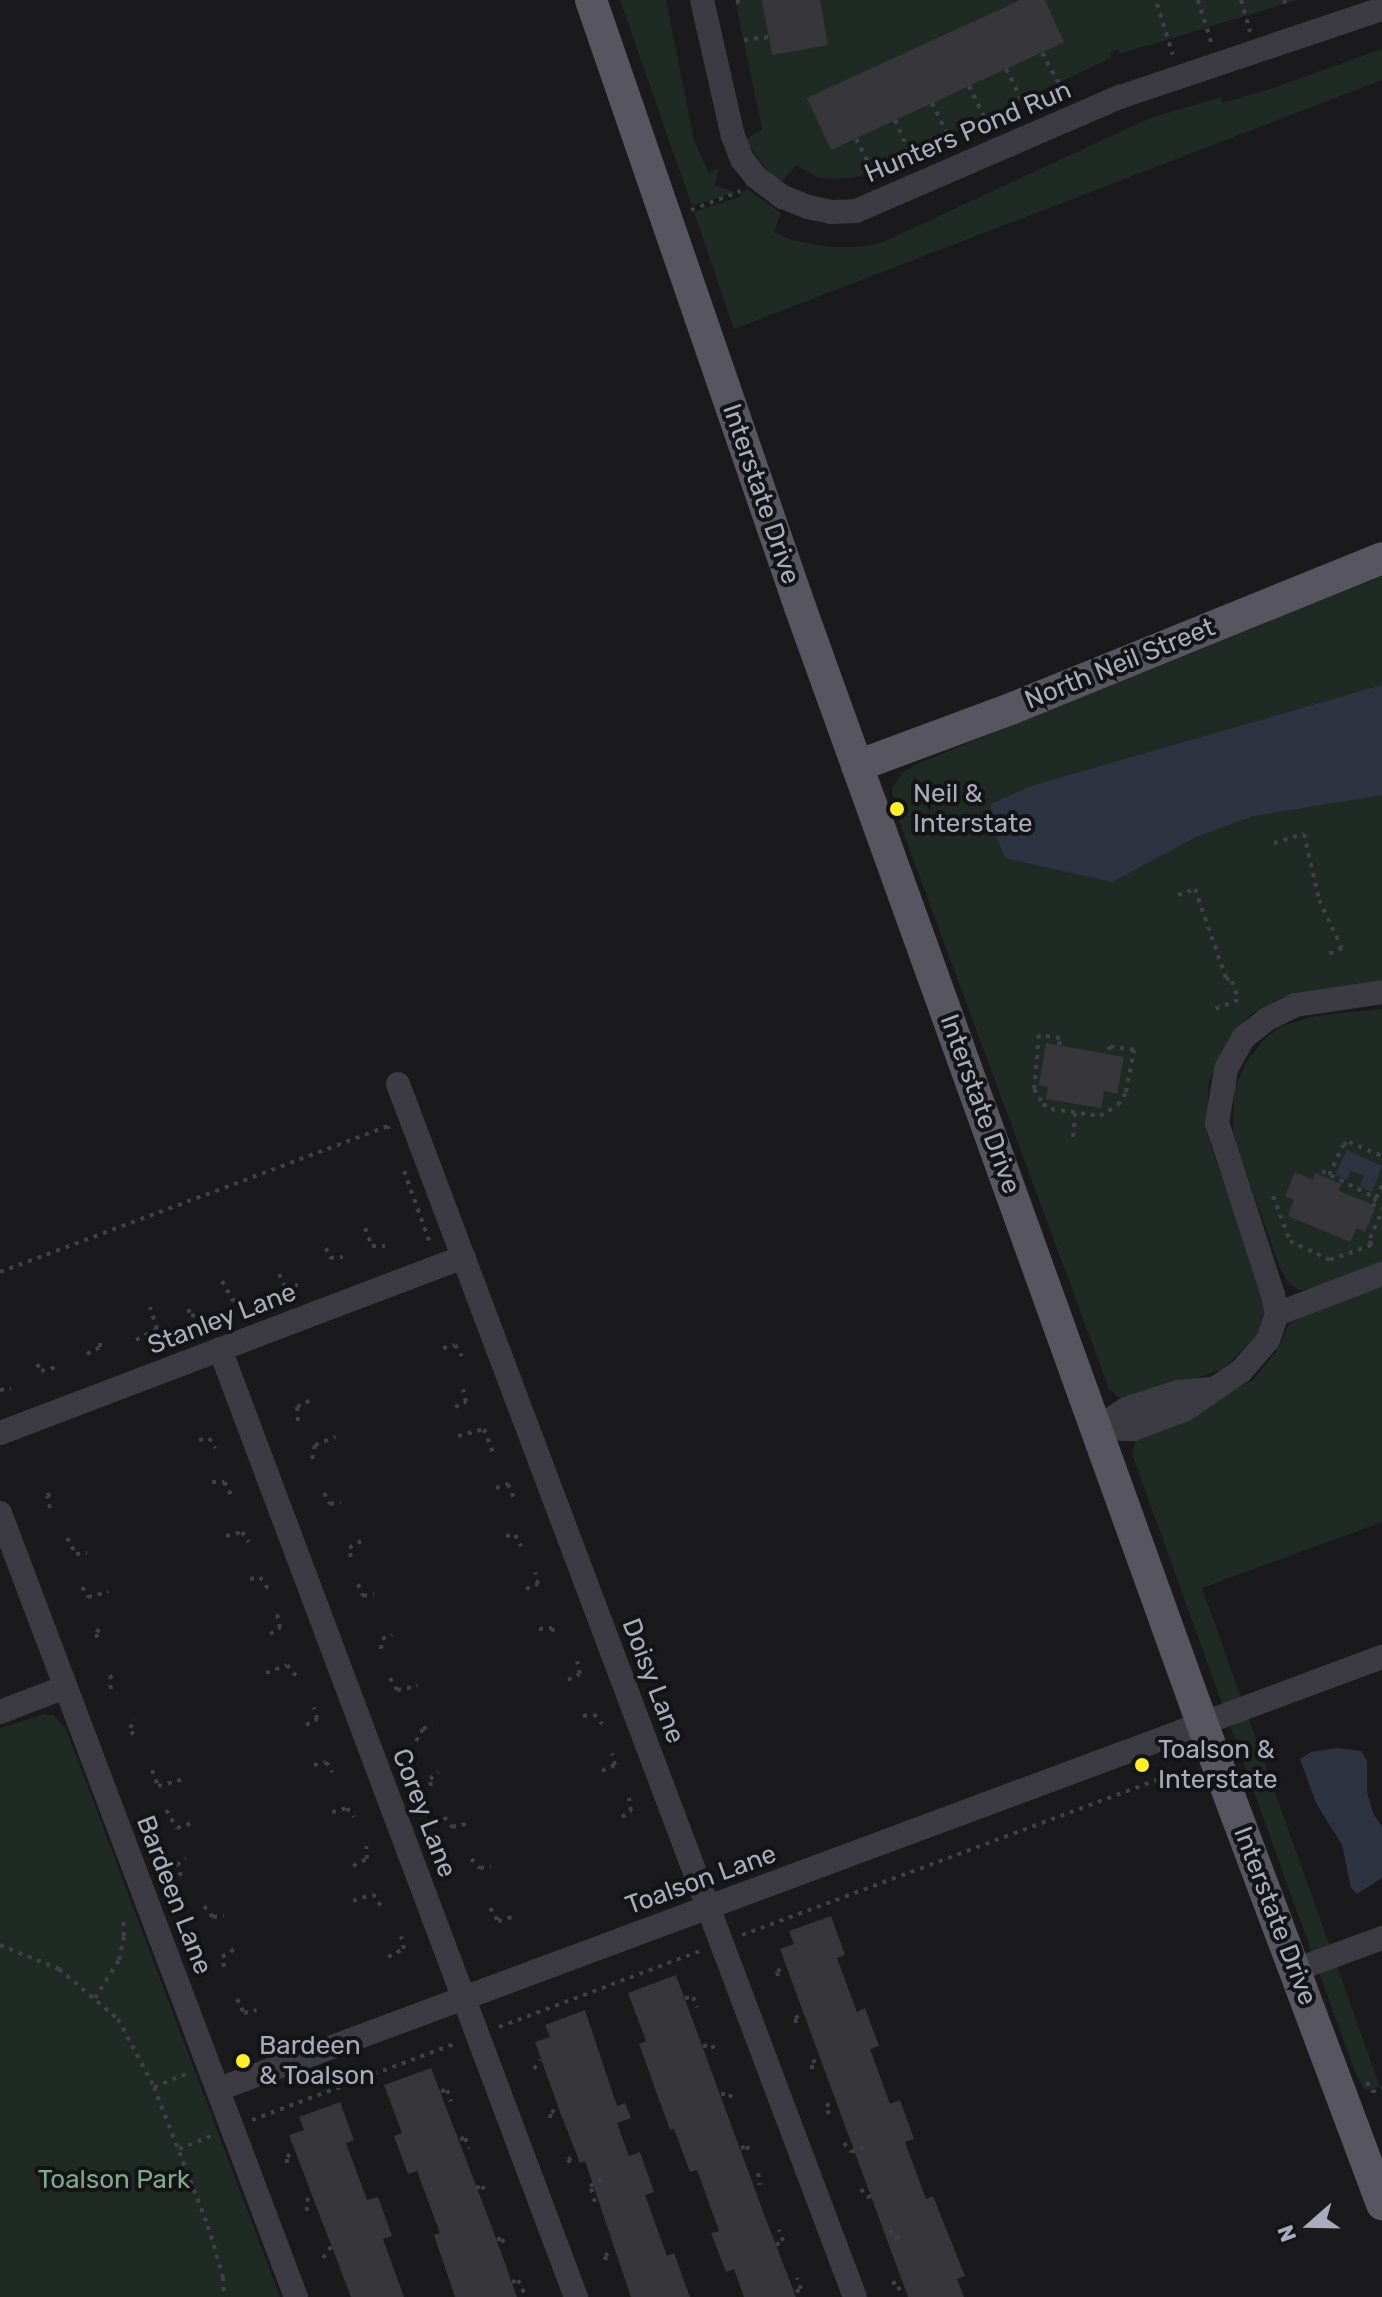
<!DOCTYPE html>
<html>
<head>
<meta charset="utf-8">
<style>
  body { margin:0 }
  #map { position:relative; width:1382px; height:2297px; overflow:hidden; background:#1a191b; font-family:Rubik,sans-serif }
  div>[style] { position:absolute }
  .green>* { inset:0; background:#202a24 }
  .water>* { inset:0; background:#2d3341 }
  .building>* { inset:0; background:#37363a }
  .path>* { height:4px; margin-top:-2px; transform-origin:0; background:repeating-linear-gradient(90deg,#3f4048 0 4px,transparent 0 10px) }
  .minor>* { height:24px; margin:-12px; padding:0 12px; transform-origin:12px; border-radius:12px; background:#3c3b43 }
  .major>* { height:32px; margin:-16px; padding:0 16px; transform-origin:16px; border-radius:16px; background:#565560 }
  .dots>* { width:22px; height:22px; translate:-50% -50%; box-sizing:border-box; border:4px solid #141416; border-radius:50% }
  span { translate:-50% -50%; white-space:nowrap; text-align:center; line-height:1.15; -webkit-text-stroke:8px #141416; paint-order:stroke }
  .street-label { font-size:26px; color:#aaabbc }
  .poi-label { font-size:26px; color:#aaabbc }
  .left { translate:0 -50%; text-align:left }
  .park-label { font-size:26px; color:#80a88d }
  .north { position:absolute; left:1270px; top:2185px; width:80px; height:80px; -webkit-text-stroke:6px #141416; paint-order:stroke; rotate:250deg; font-size:22px; font-weight:700; line-height:32px; text-align:center; color:#aaabbc }
  .north::after { content:''; display:block; margin:auto; width:28px; height:36px; background:#aaabbc; clip-path:polygon(50% 0,100% 100%,50% 72%,0 100%) }
</style>
</head>
<body>
<div id="map">
  <div class="green">
    <i style="clip-path:polygon(620px 0,666px 0,694px 140px,709px 173px,719px 168px,715px 186px,736px 192px,692px 206px)"></i>
    <i style="clip-path:polygon(735px 0,1297px 0,1120px 54px,1118px 49px,1110px 52px,1111px 58px,862px 176px,838px 179px,817px 177px,796px 165px,782px 182px,771px 175px,745px 140px,762px 129px)"></i>
    <i style="clip-path:polygon(1382px 49px,1382px 80px,734px 329px,694px 212px,739px 197px,747px 189px,781px 213px,774px 232px,791px 240px,829px 247px,859px 247px,883px 242px,1150px 118px,1221px 97px,1222px 103px,1276px 87px)"></i>
    <i style="clip-path:polygon(1382px 576px,1382px 981px,1283px 997px,1251px 1014px,1231px 1035px,1209px 1081px,1207px 1126px,1211px 1147px,1265px 1298px,1264px 1317px,1258px 1334px,1223px 1369px,1137px 1398px,1118px 1397px,1109px 1389px,895px 810px,892px 789px,902px 773px,919px 763px)"></i>
    <i style="clip-path:polygon(1382px 1009px,1382px 1264px,1314px 1289px,1300px 1290px,1290px 1285px,1280px 1268px,1233px 1136px,1234px 1088px,1247px 1061px,1265px 1038px,1282px 1026px,1315px 1016px)"></i>
    <i style="clip-path:polygon(1382px 1287px,1382px 1522px,1202px 1588px,1380px 2087px,1365px 2090px,1355px 2072px,1132px 1454px,1136px 1437px,1253px 1380px,1278px 1349px,1288px 1326px,1301px 1316px)"></i>
    <i style="clip-path:polygon(45px 1714px,54px 1716px,66px 1729px,280px 2297px,0 2297px,0 1728px)"></i>
  </div>
  <div class="water">
    <i style="clip-path:polygon(1382px 685px,1382px 795px,1253px 816px,1196px 837px,1112px 882px,1005px 858px,992px 827px,991px 804px,1031px 786px)"></i>
    <i style="clip-path:polygon(1347px 1150px,1382px 1166px,1372px 1192px,1360px 1186px,1364px 1176px,1351px 1171px,1346px 1180px,1335px 1175px)"></i>
    <i style="clip-path:polygon(1337px 1748px,1361px 1751px,1367px 1761px,1367px 1792px,1374px 1815px,1382px 1826px,1382px 1878px,1357px 1894px,1351px 1888px,1342px 1845px,1316px 1803px,1300px 1759px,1311px 1752px)"></i>
  </div>
  <div class="building">
    <i style="clip-path:polygon(762px 0,820px 0,828px 45px,772px 55px)"></i>
    <i style="clip-path:polygon(1020px 0,1045px 0,1064px 42px,831px 150px,807px 98px)"></i>
    <i style="clip-path:polygon(1046px 1043px,1124px 1057px,1117px 1094px,1104px 1091px,1101px 1108px,1046px 1099px,1048px 1087px,1039px 1085px)"></i>
    <i style="clip-path:polygon(1295px 1172px,1313px 1180px,1315px 1173px,1341px 1184px,1339px 1191px,1369px 1203px,1375px 1209px,1365px 1232px,1357px 1228px,1350px 1242px,1288px 1216px,1294px 1200px,1285px 1196px)"></i>
    <i style="clip-path:polygon(831px 1916px,845px 1955px,837px 1958px,857px 2012px,865px 2008px,879px 2046px,870px 2049px,890px 2104px,900px 2100px,914px 2139px,905px 2142px,926px 2199px,933px 2196px,965px 2276px,957px 2279px,964px 2297px,908px 2297px,780px 1949px,794px 1944px,789px 1931px)"></i>
    <i style="clip-path:polygon(676px 1975px,764px 2214px,796px 2297px,744px 2297px,734px 2269px,726px 2272px,711px 2233px,719px 2231px,697px 2170px,690px 2172px,674px 2129px,670px 2130px,639px 2044px,646px 2041px,628px 1993px)"></i>
    <i style="clip-path:polygon(585px 2010px,617px 2106px,625px 2103px,631px 2118px,617px 2123px,629px 2156px,640px 2152px,654px 2192px,645px 2195px,667px 2256px,674px 2253px,690px 2297px,631px 2297px,585px 2161px,580px 2163px,560px 2112px,535px 2042px,550px 2037px,545px 2025px)"></i>
    <i style="clip-path:polygon(431px 2068px,493px 2230px,517px 2297px,455px 2297px,434px 2235px,440px 2233px,417px 2171px,408px 2174px,394px 2136px,402px 2133px,384px 2085px)"></i>
    <i style="clip-path:polygon(340px 2102px,354px 2140px,346px 2143px,367px 2200px,378px 2197px,392px 2236px,383px 2239px,404px 2297px,351px 2297px,289px 2135px,304px 2130px,299px 2117px)"></i>
  </div>
  <div class="path">
    <i style="left:1198px;top:0;width:44px;rotate:72.8deg"></i>
    <i style="left:1241px;top:0;width:33px;rotate:74deg"></i>
    <i style="left:1284px;top:0;width:6px;rotate:72deg"></i>
    <i style="left:736px;top:2px;width:10px;rotate:-11deg"></i>
    <i style="left:1157px;top:4px;width:53px;rotate:72.6deg"></i>
    <i style="left:744px;top:40px;width:25px;rotate:-7deg"></i>
    <i style="left:1042px;top:53px;width:49px;rotate:60.8deg"></i>
    <i style="left:1006px;top:69px;width:48px;rotate:62.9deg"></i>
    <i style="left:969px;top:86px;width:50px;rotate:63.9deg"></i>
    <i style="left:932px;top:103px;width:48px;rotate:64deg"></i>
    <i style="left:895px;top:120px;width:46px;rotate:66.8deg"></i>
    <i style="left:856px;top:139px;width:46px;rotate:62.9deg"></i>
    <i style="left:691px;top:210px;width:53px;rotate:-20.8deg"></i>
    <i style="left:1274px;top:843px;width:31px;rotate:-17deg"></i>
    <i style="left:1304px;top:834px;width:68px;rotate:77.2deg"></i>
    <i style="left:1319px;top:900px;width:53px;rotate:64.4deg"></i>
    <i style="left:1342px;top:948px;width:20px;rotate:156deg"></i>
    <i style="left:1178px;top:895px;width:18px;rotate:-19deg"></i>
    <i style="left:1195px;top:889px;width:94px;rotate:70.8deg"></i>
    <i style="left:1226px;top:978px;width:7px;rotate:27deg"></i>
    <i style="left:1232px;top:981px;width:20px;rotate:72deg"></i>
    <i style="left:1238px;top:1000px;width:26px;rotate:159deg"></i>
    <i style="left:1059px;top:1045px;width:7px;rotate:-82deg"></i>
    <i style="left:1060px;top:1038px;width:21px;rotate:-172deg"></i>
    <i style="left:1039px;top:1035px;width:54px;rotate:95.3deg"></i>
    <i style="left:1034px;top:1089px;width:17px;rotate:59deg"></i>
    <i style="left:1043px;top:1104px;width:9px;rotate:32deg"></i>
    <i style="left:1051px;top:1109px;width:49px;rotate:8.1deg"></i>
    <i style="left:1100px;top:1116px;width:21px;rotate:-31deg"></i>
    <i style="left:1118px;top:1105px;width:15px;rotate:-58deg"></i>
    <i style="left:1126px;top:1092px;width:43px;rotate:-79.2deg"></i>
    <i style="left:1134px;top:1050px;width:24px;rotate:-171deg"></i>
    <i style="left:1110px;top:1046px;width:7px;rotate:98deg"></i>
    <i style="left:1073px;top:1137px;width:24px;rotate:-85deg"></i>
    <i style="left:404px;top:1171px;width:80px;rotate:70.2deg"></i>
    <i style="left:1322px;top:1171px;width:60px;rotate:26.6deg"></i>
    <i style="left:1376px;top:1198px;width:14px;rotate:-65deg"></i>
    <i style="left:1329px;top:1175px;width:33px;rotate:-65deg"></i>
    <i style="left:1343px;top:1145px;width:7px;rotate:-27deg"></i>
    <i style="left:1349px;top:1142px;width:36px;rotate:23deg"></i>
    <i style="left:1273px;top:1196px;width:48px;rotate:69.3deg"></i>
    <i style="left:1290px;top:1241px;width:44px;rotate:25.4deg"></i>
    <i style="left:1330px;top:1260px;width:44px;rotate:-20.1deg"></i>
    <i style="left:1371px;top:1245px;width:7px;rotate:-98deg"></i>
    <i style="left:1370px;top:1238px;width:30px;rotate:-66deg"></i>
    <i style="left:1376px;top:1198px;width:7px;rotate:124deg"></i>
    <i style="left:1372px;top:1204px;width:11px;rotate:27deg"></i>
    <i style="left:365px;top:1228px;width:19px;rotate:69deg"></i>
    <i style="left:372px;top:1246px;width:13px"></i>
    <i style="left:326px;top:1248px;width:11px;rotate:68deg"></i>
    <i style="left:330px;top:1258px;width:13px;rotate:-4deg"></i>
    <i style="left:0;top:1272px;width:415px;rotate:-20.6deg"></i>
    <i style="left:388px;top:1126px;width:3px;rotate:72deg"></i>
    <i style="left:279px;top:1274px;width:14px;rotate:65deg"></i>
    <i style="left:285px;top:1287px;width:13px;rotate:-9deg"></i>
    <i style="left:222px;top:1281px;width:23px;rotate:61deg"></i>
    <i style="left:233px;top:1301px;width:8px;rotate:-14deg"></i>
    <i style="left:188px;top:1309px;width:8px;rotate:67deg"></i>
    <i style="left:191px;top:1316px;width:10px;rotate:-17deg"></i>
    <i style="left:136px;top:1340px;width:24px;rotate:-28deg"></i>
    <i style="left:157px;top:1329px;width:23px;rotate:-108deg"></i>
    <i style="left:443px;top:1348px;width:12px;rotate:-14deg"></i>
    <i style="left:455px;top:1345px;width:13px;rotate:58deg"></i>
    <i style="left:87px;top:1354px;width:15px;rotate:-28deg"></i>
    <i style="left:100px;top:1347px;width:8px;rotate:-90deg"></i>
    <i style="left:37px;top:1364px;width:8px;rotate:60deg"></i>
    <i style="left:41px;top:1371px;width:16px;rotate:-14deg"></i>
    <i style="left:0;top:1390px;width:11px;rotate:-5deg"></i>
    <i style="left:455px;top:1407px;width:12px;rotate:-24deg"></i>
    <i style="left:466px;top:1402px;width:13px;rotate:-103deg"></i>
    <i style="left:298px;top:1421px;width:14px;rotate:-94deg"></i>
    <i style="left:297px;top:1407px;width:16px;rotate:-27deg"></i>
    <i style="left:458px;top:1436px;width:27px;rotate:-15deg"></i>
    <i style="left:484px;top:1429px;width:25px;rotate:69deg"></i>
    <i style="left:199px;top:1440px;width:10px;rotate:-11deg"></i>
    <i style="left:209px;top:1438px;width:12px;rotate:59deg"></i>
    <i style="left:312px;top:1459px;width:14px;rotate:-78deg"></i>
    <i style="left:315px;top:1445px;width:22px;rotate:-22deg"></i>
    <i style="left:212px;top:1482px;width:12px"></i>
    <i style="left:224px;top:1482px;width:18px;rotate:61deg"></i>
    <i style="left:496px;top:1488px;width:13px;rotate:-18deg"></i>
    <i style="left:508px;top:1484px;width:15px;rotate:67deg"></i>
    <i style="left:324px;top:1493px;width:13px;rotate:61deg"></i>
    <i style="left:330px;top:1504px;width:11px;rotate:-10deg"></i>
    <i style="left:50px;top:1508px;width:12px;rotate:-104deg"></i>
    <i style="left:47px;top:1496px;width:7px;rotate:-34deg"></i>
    <i style="left:226px;top:1536px;width:16px;rotate:-14deg"></i>
    <i style="left:242px;top:1532px;width:12px;rotate:55deg"></i>
    <i style="left:506px;top:1536px;width:9px;rotate:-6deg"></i>
    <i style="left:515px;top:1535px;width:13px;rotate:61deg"></i>
    <i style="left:67px;top:1538px;width:18px;rotate:61deg"></i>
    <i style="left:76px;top:1554px;width:11px;rotate:-5deg"></i>
    <i style="left:351px;top:1557px;width:9px;rotate:-103deg"></i>
    <i style="left:349px;top:1548px;width:16px;rotate:-30deg"></i>
    <i style="left:250px;top:1579px;width:10px;rotate:-11deg"></i>
    <i style="left:260px;top:1577px;width:14px;rotate:56deg"></i>
    <i style="left:358px;top:1584px;width:13px;rotate:67deg"></i>
    <i style="left:363px;top:1596px;width:11px;rotate:-10deg"></i>
    <i style="left:82px;top:1587px;width:12px;rotate:59deg"></i>
    <i style="left:88px;top:1597px;width:21px;rotate:-14deg"></i>
    <i style="left:526px;top:1589px;width:13px;rotate:-23deg"></i>
    <i style="left:538px;top:1584px;width:12px;rotate:-104deg"></i>
    <i style="left:99px;top:1629px;width:6px;rotate:121deg"></i>
    <i style="left:96px;top:1634px;width:9px;rotate:69deg"></i>
    <i style="left:539px;top:1629px;width:13px;rotate:-4deg"></i>
    <i style="left:552px;top:1628px;width:9px;rotate:69deg"></i>
    <i style="left:270px;top:1634px;width:12px;rotate:-31deg"></i>
    <i style="left:280px;top:1628px;width:14px;rotate:-102deg"></i>
    <i style="left:381px;top:1649px;width:10px;rotate:-84deg"></i>
    <i style="left:382px;top:1639px;width:11px;rotate:-22deg"></i>
    <i style="left:266px;top:1673px;width:22px;rotate:-21deg"></i>
    <i style="left:287px;top:1665px;width:16px;rotate:50deg"></i>
    <i style="left:390px;top:1678px;width:14px;rotate:60deg"></i>
    <i style="left:397px;top:1690px;width:21px;rotate:-11deg"></i>
    <i style="left:568px;top:1680px;width:13px;rotate:-27deg"></i>
    <i style="left:580px;top:1674px;width:13px;rotate:-103deg"></i>
    <i style="left:111px;top:1689px;width:11px;rotate:-100deg"></i>
    <i style="left:109px;top:1678px;width:8px;rotate:-30deg"></i>
    <i style="left:583px;top:1716px;width:11px;rotate:-10deg"></i>
    <i style="left:594px;top:1714px;width:13px;rotate:51deg"></i>
    <i style="left:306px;top:1725px;width:13px;rotate:-29deg"></i>
    <i style="left:317px;top:1719px;width:12px;rotate:-104deg"></i>
    <i style="left:133px;top:1735px;width:8px;rotate:-113deg"></i>
    <i style="left:130px;top:1728px;width:10px;rotate:-61deg"></i>
    <i style="left:416px;top:1741px;width:14px;rotate:-60deg"></i>
    <i style="left:423px;top:1729px;width:10px;rotate:-29deg"></i>
    <i style="left:314px;top:1765px;width:12px;rotate:-14deg"></i>
    <i style="left:326px;top:1762px;width:12px;rotate:59deg"></i>
    <i style="left:152px;top:1770px;width:17px;rotate:69deg"></i>
    <i style="left:158px;top:1786px;width:28px;rotate:-15deg"></i>
    <i style="left:602px;top:1771px;width:14px;rotate:-25deg"></i>
    <i style="left:615px;top:1765px;width:12px;rotate:-104deg"></i>
    <i style="left:431px;top:1786px;width:7px;rotate:-98deg"></i>
    <i style="left:430px;top:1779px;width:11px;rotate:-41deg"></i>
    <i style="left:166px;top:1810px;width:21px;rotate:59deg"></i>
    <i style="left:177px;top:1828px;width:20px;rotate:-18deg"></i>
    <i style="left:332px;top:1812px;width:16px;rotate:-15deg"></i>
    <i style="left:347px;top:1808px;width:11px;rotate:52deg"></i>
    <i style="left:444px;top:1817px;width:13px;rotate:51deg"></i>
    <i style="left:452px;top:1827px;width:14px;rotate:-12deg"></i>
    <i style="left:622px;top:1817px;width:11px;rotate:-34deg"></i>
    <i style="left:631px;top:1811px;width:13px;rotate:-99deg"></i>
    <i style="left:471px;top:1859px;width:13px;rotate:45deg"></i>
    <i style="left:480px;top:1868px;width:11px;rotate:-10deg"></i>
    <i style="left:353px;top:1866px;width:16px;rotate:-27deg"></i>
    <i style="left:367px;top:1859px;width:13px;rotate:-94deg"></i>
    <i style="left:181px;top:1876px;width:12px;rotate:-110deg"></i>
    <i style="left:177px;top:1865px;width:11px;rotate:-41deg"></i>
    <i style="left:353px;top:1901px;width:21px;rotate:-19deg"></i>
    <i style="left:373px;top:1894px;width:14px;rotate:56deg"></i>
    <i style="left:204px;top:1906px;width:14px;rotate:51deg"></i>
    <i style="left:213px;top:1917px;width:11px;rotate:-10deg"></i>
    <i style="left:490px;top:1908px;width:15px;rotate:58deg"></i>
    <i style="left:498px;top:1921px;width:19px;rotate:-16deg"></i>
    <i style="left:742px;top:1935px;width:479px;rotate:-20.5deg"></i>
    <i style="left:0;top:1945px;width:64px;rotate:22.1deg"></i>
    <i style="left:59px;top:1969px;width:77px;rotate:40.3deg"></i>
    <i style="left:118px;top:2019px;width:77px;rotate:62.1deg"></i>
    <i style="left:154px;top:2087px;width:149px;rotate:68.8deg"></i>
    <i style="left:208px;top:2226px;width:53px;rotate:73.6deg"></i>
    <i style="left:223px;top:2277px;width:20px;rotate:87deg"></i>
    <i style="left:388px;top:1957px;width:18px;rotate:-27deg"></i>
    <i style="left:404px;top:1949px;width:13px;rotate:-103deg"></i>
    <i style="left:224px;top:1967px;width:10px;rotate:-101deg"></i>
    <i style="left:222px;top:1957px;width:15px;rotate:-32deg"></i>
    <i style="left:778px;top:1976px;width:5px;rotate:-101deg"></i>
    <i style="left:777px;top:1971px;width:9px;rotate:-21deg"></i>
    <i style="left:95px;top:1998px;width:45px;rotate:-57.7deg"></i>
    <i style="left:119px;top:1960px;width:25px;rotate:-78deg"></i>
    <i style="left:124px;top:1936px;width:19px;rotate:-93deg"></i>
    <i style="left:685px;top:1998px;width:8px;rotate:-7deg"></i>
    <i style="left:693px;top:1997px;width:11px;rotate:68deg"></i>
    <i style="left:237px;top:1999px;width:16px;rotate:63deg"></i>
    <i style="left:244px;top:2013px;width:13px;rotate:-13deg"></i>
    <i style="left:796px;top:2023px;width:5px;rotate:-101deg"></i>
    <i style="left:795px;top:2018px;width:9px;rotate:-27deg"></i>
    <i style="left:499px;top:2027px;width:215px;rotate:-20.7deg"></i>
    <i style="left:703px;top:2046px;width:9px;rotate:-6deg"></i>
    <i style="left:712px;top:2045px;width:10px;rotate:66deg"></i>
    <i style="left:534px;top:2069px;width:11px;rotate:-56deg"></i>
    <i style="left:812px;top:2069px;width:7px;rotate:-90deg"></i>
    <i style="left:812px;top:2062px;width:8px;rotate:-23deg"></i>
    <i style="left:1367px;top:2082px;width:11px;rotate:63deg"></i>
    <i style="left:1372px;top:2092px;width:11px;rotate:-22deg"></i>
    <i style="left:154px;top:2087px;width:38px;rotate:-22deg"></i>
    <i style="left:441px;top:2091px;width:6px;rotate:-9deg"></i>
    <i style="left:447px;top:2090px;width:12px;rotate:70deg"></i>
    <i style="left:721px;top:2094px;width:9px"></i>
    <i style="left:730px;top:2094px;width:10px;rotate:73deg"></i>
    <i style="left:829px;top:2114px;width:9px;rotate:-111deg"></i>
    <i style="left:826px;top:2106px;width:9px;rotate:-27deg"></i>
    <i style="left:550px;top:2118px;width:6px;rotate:-81deg"></i>
    <i style="left:551px;top:2112px;width:9px;rotate:-21deg"></i>
    <i style="left:252px;top:2120px;width:219px;rotate:-20.6deg"></i>
    <i style="left:460px;top:2139px;width:5px;rotate:-11deg"></i>
    <i style="left:465px;top:2138px;width:11px;rotate:68deg"></i>
    <i style="left:844px;top:2143px;width:11px;rotate:52deg"></i>
    <i style="left:851px;top:2152px;width:14px;rotate:-21deg"></i>
    <i style="left:741px;top:2148px;width:6px;rotate:-18deg"></i>
    <i style="left:747px;top:2146px;width:8px;rotate:67deg"></i>
    <i style="left:179px;top:2149px;width:38px;rotate:-22deg"></i>
    <i style="left:287px;top:2163px;width:6px;rotate:-90deg"></i>
    <i style="left:287px;top:2157px;width:7px;rotate:-45deg"></i>
    <i style="left:570px;top:2163px;width:4px;rotate:-124deg"></i>
    <i style="left:568px;top:2160px;width:9px;rotate:-41deg"></i>
    <i style="left:758px;top:2173px;width:12px;rotate:81deg"></i>
    <i style="left:476px;top:2188px;width:6px;rotate:-18deg"></i>
    <i style="left:482px;top:2186px;width:10px;rotate:61deg"></i>
    <i style="left:861px;top:2189px;width:10px;rotate:53deg"></i>
    <i style="left:867px;top:2197px;width:8px;rotate:-7deg"></i>
    <i style="left:595px;top:2202px;width:17px;rotate:-107deg"></i>
    <i style="left:590px;top:2186px;width:13px;rotate:-29deg"></i>
    <i style="left:307px;top:2211px;width:10px;rotate:-96deg"></i>
    <i style="left:306px;top:2201px;width:5px;rotate:-37deg"></i>
    <i style="left:890px;top:2230px;width:9px;rotate:58deg"></i>
    <i style="left:895px;top:2238px;width:5px;rotate:-11deg"></i>
    <i style="left:497px;top:2239px;width:5px"></i>
    <i style="left:502px;top:2239px;width:7px;rotate:63deg"></i>
    <i style="left:776px;top:2245px;width:8px;rotate:-30deg"></i>
    <i style="left:783px;top:2241px;width:12px;rotate:-110deg"></i>
    <i style="left:323px;top:2258px;width:14px;rotate:-54deg"></i>
    <i style="left:606px;top:2260px;width:4px;rotate:-104deg"></i>
    <i style="left:605px;top:2256px;width:9px;rotate:-41deg"></i>
    <i style="left:893px;top:2281px;width:9px;rotate:63deg"></i>
    <i style="left:897px;top:2289px;width:8px;rotate:-14deg"></i>
    <i style="left:512px;top:2282px;width:6px;rotate:-18deg"></i>
    <i style="left:518px;top:2280px;width:14px;rotate:65deg"></i>
    <i style="left:796px;top:2292px;width:6px;rotate:-31deg"></i>
    <i style="left:801px;top:2289px;width:12px;rotate:-110deg"></i>
  </div>
  <div class="minor">
    <i style="left:702px;top:0;width:139px;rotate:77.2deg"></i>
    <i style="left:733px;top:136px;width:25px;rotate:69deg"></i>
    <i style="left:742px;top:159px;width:23px;rotate:52deg"></i>
    <i style="left:756px;top:177px;width:34px;rotate:37deg"></i>
    <i style="left:783px;top:197px;width:27px;rotate:22deg"></i>
    <i style="left:808px;top:207px;width:24px;rotate:12deg"></i>
    <i style="left:831px;top:212px;width:25px;rotate:-2deg"></i>
    <i style="left:856px;top:211px;width:288px;rotate:-23.4deg"></i>
    <i style="left:1120px;top:97px;width:276px;rotate:-18.6deg"></i>
    <i style="left:398px;top:1084px;width:1296px;rotate:69.36deg"></i>
    <i style="left:1277px;top:1314px;width:112px;rotate:-20.9deg"></i>
    <i style="left:220px;top:1349px;width:1013px;rotate:69.42deg"></i>
    <i style="left:1098px;top:1428px;width:35px;rotate:2deg"></i>
    <i style="left:1133px;top:1429px;width:54px;rotate:-20.4deg"></i>
    <i style="left:1184px;top:1410px;width:69px;rotate:-34.4deg"></i>
    <i style="left:1241px;top:1371px;width:41px;rotate:-48.9deg"></i>
    <i style="left:1268px;top:1340px;width:28px;rotate:-71deg"></i>
    <i style="left:1277px;top:1314px;width:19px;rotate:-102deg"></i>
    <i style="left:1273px;top:1295px;width:181px;rotate:-108deg"></i>
    <i style="left:1217px;top:1123px;width:55px;rotate:-80.5deg"></i>
    <i style="left:1226px;top:1069px;width:35px;rotate:-61deg"></i>
    <i style="left:1243px;top:1038px;width:31px;rotate:-38deg"></i>
    <i style="left:1267px;top:1019px;width:32px;rotate:-26deg"></i>
    <i style="left:1296px;top:1005px;width:87px;rotate:-8.6deg"></i>
    <i style="left:1098px;top:1428px;width:34px;rotate:-34deg"></i>
    <i style="left:1126px;top:1409px;width:55px;rotate:-18.1deg"></i>
    <i style="left:1178px;top:1392px;width:32px;rotate:-5deg"></i>
    <i style="left:0;top:1433px;width:496px;rotate:-20.8deg"></i>
    <i style="left:0;top:1513px;width:838px;rotate:69.32deg"></i>
    <i style="left:0;top:1712px;width:70px;rotate:-21deg"></i>
    <i style="left:1295px;top:1970px;width:93px;rotate:-20.2deg"></i>
    <i style="left:219px;top:2089px;width:1241px;rotate:-20.38deg"></i>
  </div>
  <div class="major">
    <i style="left:591px;top:0;width:642px;rotate:71deg"></i>
    <i style="left:800px;top:607px;width:1186px;rotate:70.19deg"></i>
    <i style="left:1202px;top:1723px;width:514px;rotate:69.48deg"></i>
    <i style="left:857px;top:766px;width:166px;rotate:-20.4deg"></i>
    <i style="left:1013px;top:708px;width:398px;rotate:-22.1deg"></i>
  </div>
  <div class="dots">
    <i style="left:897px;top:809px;background:#ffee2d"></i>
    <i style="left:1142px;top:1765px;background:#ffee2d"></i>
    <i style="left:243px;top:2061px;background:#ffee2d"></i>
  </div>
  <div class="street-label">
    <span style="left:968px;top:132px;rotate:-23deg">Hunters Pond Run</span>
    <span style="left:761px;top:494px;rotate:71deg">Interstate Drive</span>
    <span style="left:1120px;top:664px;rotate:-22deg">North Neil Street</span>
    <span style="left:980px;top:1104px;rotate:70deg">Interstate Drive</span>
    <span style="left:222px;top:1319px;rotate:-21deg">Stanley Lane</span>
    <span style="left:653px;top:1681px;rotate:69deg">Doisy Lane</span>
    <span style="left:424px;top:1813px;rotate:69deg">Corey Lane</span>
    <span style="left:701px;top:1880px;rotate:-20deg">Toalson Lane</span>
    <span style="left:174px;top:1895px;rotate:69deg">Bardeen Lane</span>
    <span style="left:1275px;top:1916px;rotate:69deg">Interstate Drive</span>
  </div>
  <div class="poi-label">
    <span class="left" style="left:913px;top:809px">Neil &amp;<br>Interstate</span>
    <span class="left" style="left:1158px;top:1765px">Toalson &amp;<br>Interstate</span>
    <span class="left" style="left:259px;top:2061px">Bardeen<br>&amp; Toalson</span>
  </div>
  <div class="park-label">
    <span style="left:114px;top:2180px">Toalson Park</span>
  </div>
  <div class="north">N</div>
</div>
</body>
</html>
